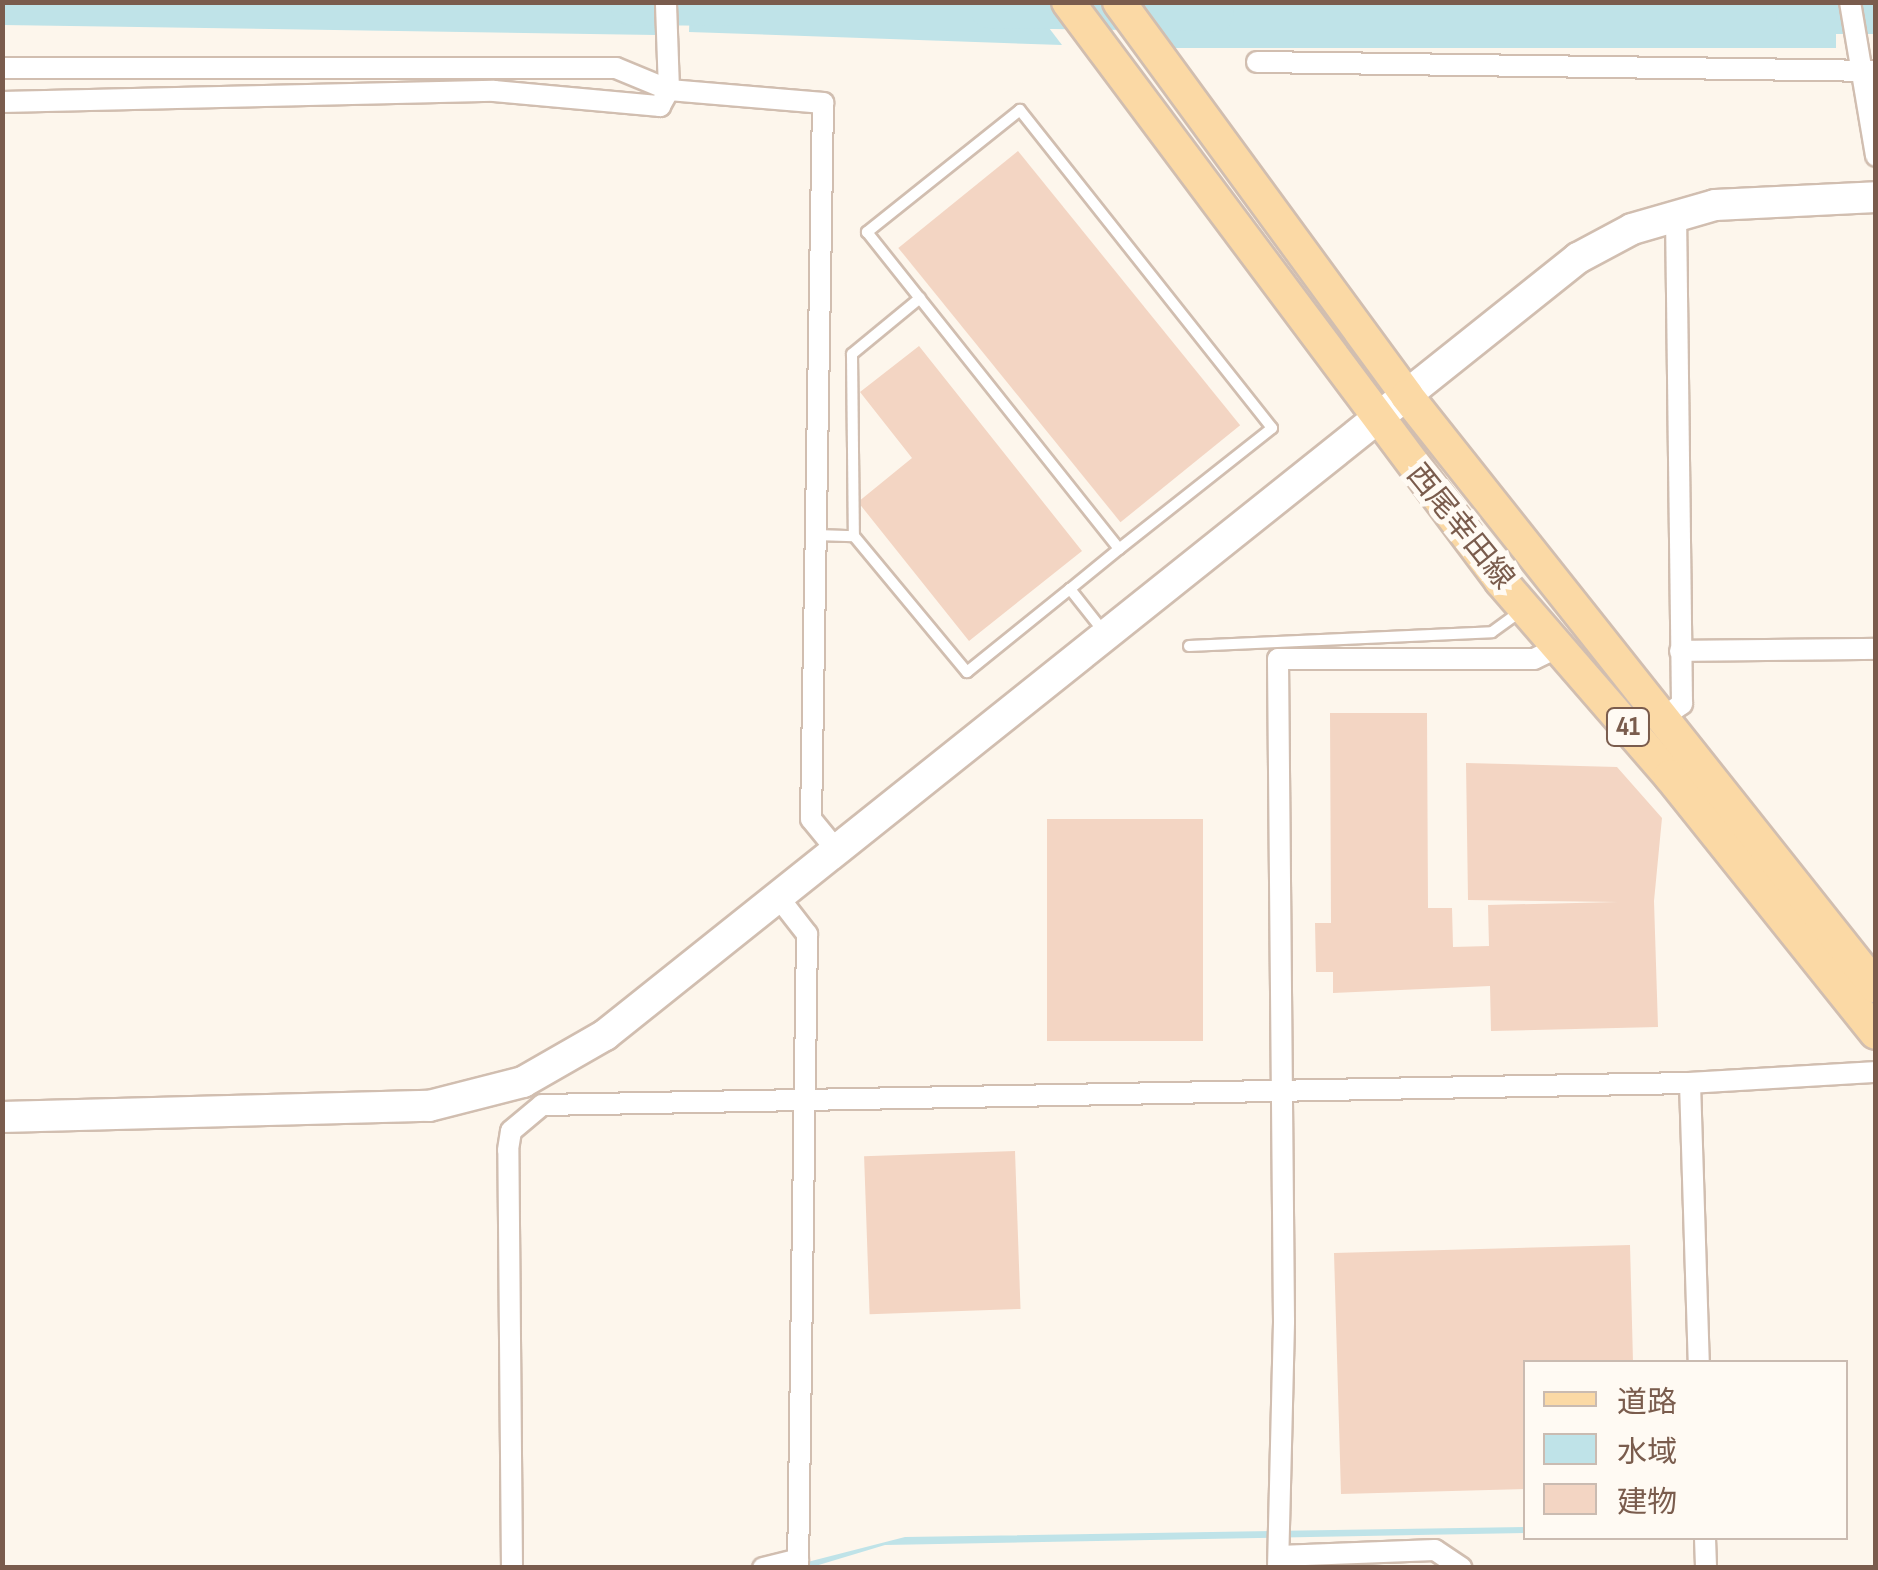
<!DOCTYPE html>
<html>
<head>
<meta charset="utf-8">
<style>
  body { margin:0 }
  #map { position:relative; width:1878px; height:1570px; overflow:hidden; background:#fdf6ec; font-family:"Sofia Sans Condensed","Noto Sans JP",sans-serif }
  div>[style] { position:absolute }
  .water>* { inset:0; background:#bfe3e8; transform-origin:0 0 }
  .river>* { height:35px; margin:-17.5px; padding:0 17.5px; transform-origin:17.5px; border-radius:17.5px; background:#bfe3e8 }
  .building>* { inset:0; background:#f3d5c3; transform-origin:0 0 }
  .roads { filter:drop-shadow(2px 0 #d1beb0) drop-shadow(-2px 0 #d1beb0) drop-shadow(0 2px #d1beb0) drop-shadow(0 -2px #d1beb0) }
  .lane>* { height:10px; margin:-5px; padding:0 5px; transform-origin:5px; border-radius:5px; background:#fff }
  .street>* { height:20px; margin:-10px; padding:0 10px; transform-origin:10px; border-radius:10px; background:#fff }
  .secondary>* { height:30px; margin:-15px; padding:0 15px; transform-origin:15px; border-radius:15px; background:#fff }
  .primary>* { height:32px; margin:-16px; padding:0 16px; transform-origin:16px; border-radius:16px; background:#fbd9a5 }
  span { translate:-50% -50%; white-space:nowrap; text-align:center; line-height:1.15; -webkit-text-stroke:10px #fffaf3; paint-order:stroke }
  .shield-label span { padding:2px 8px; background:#fffaf3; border:2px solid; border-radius:8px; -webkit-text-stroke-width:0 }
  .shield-label { font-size:28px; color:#7a5c4d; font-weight:700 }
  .street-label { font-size:30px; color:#7a5c4d }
  .frame { position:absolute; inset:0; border:5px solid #7a5c4d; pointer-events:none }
  .legend { position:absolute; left:1523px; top:1360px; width:325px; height:180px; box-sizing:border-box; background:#fffaf3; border:2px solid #cabbb1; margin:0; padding:12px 18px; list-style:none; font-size:30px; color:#7a5c4d }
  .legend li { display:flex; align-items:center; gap:20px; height:50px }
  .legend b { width:50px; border:2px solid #cabbb1 }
</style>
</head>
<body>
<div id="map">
  <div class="water">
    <i style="clip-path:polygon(3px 2px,659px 3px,656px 35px,3px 25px)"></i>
    <i style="clip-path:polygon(1030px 3px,1062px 45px,689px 32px,690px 3px)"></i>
    <i style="left:1161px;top:3px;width:675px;height:45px"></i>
    <i style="clip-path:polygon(1525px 1527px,1525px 1533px,885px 1545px,812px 1567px,784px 1568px,905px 1537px)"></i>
  </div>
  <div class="river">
    <i style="left:628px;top:7px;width:108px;rotate:0.5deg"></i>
    <i style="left:988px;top:10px;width:228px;rotate:0.8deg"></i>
    <i style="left:1793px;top:16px;width:83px"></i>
  </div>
  <div class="building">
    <i style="left:1018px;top:151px;width:353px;height:154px;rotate:51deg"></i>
    <i style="clip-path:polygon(919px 346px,1082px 551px,969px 641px,858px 502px,912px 458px,860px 392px)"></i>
    <i style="clip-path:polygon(1330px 713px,1427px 713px,1428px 908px,1452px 908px,1453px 947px,1489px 946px,1488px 905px,1618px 902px,1468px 900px,1466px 763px,1617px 767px,1662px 818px,1654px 901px,1658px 1027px,1491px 1031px,1490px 986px,1333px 993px,1333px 972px,1316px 972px,1315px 923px,1331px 923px)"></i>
    <i style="left:1047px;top:819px;width:156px;height:222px"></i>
    <i style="left:1015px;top:1151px;width:158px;height:151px;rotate:88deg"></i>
    <i style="clip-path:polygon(1630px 1245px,1633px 1362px,1526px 1362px,1526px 1489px,1341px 1494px,1334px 1253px)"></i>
  </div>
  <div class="roads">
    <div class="lane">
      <i style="left:920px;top:298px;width:88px;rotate:140.5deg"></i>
      <i style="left:852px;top:354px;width:182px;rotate:89.4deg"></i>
      <i style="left:854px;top:536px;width:177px;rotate:50.3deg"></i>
      <i style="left:967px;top:672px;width:132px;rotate:-38.9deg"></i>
      <i style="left:816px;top:535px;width:38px;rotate:2deg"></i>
      <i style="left:1104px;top:632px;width:55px;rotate:-128.3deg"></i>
      <i style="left:1070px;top:589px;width:63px;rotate:-39.2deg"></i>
      <i style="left:1119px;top:549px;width:195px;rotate:-38.3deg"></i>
      <i style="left:1272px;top:428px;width:406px;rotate:-128.4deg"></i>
      <i style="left:1020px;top:110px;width:196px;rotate:141.4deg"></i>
      <i style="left:867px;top:232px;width:405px;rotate:51.5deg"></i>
      <i style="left:1189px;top:646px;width:303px;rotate:-2.6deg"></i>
      <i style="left:1492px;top:632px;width:36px;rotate:-36deg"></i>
    </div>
    <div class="street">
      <i style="left:1850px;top:2px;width:156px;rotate:80.4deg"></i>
      <i style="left:1257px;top:62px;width:619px;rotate:0.83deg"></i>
      <i style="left:2px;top:68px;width:614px"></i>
      <i style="left:616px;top:68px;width:57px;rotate:22.5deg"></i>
      <i style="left:669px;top:90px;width:155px;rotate:4.8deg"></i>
      <i style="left:823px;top:103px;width:716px;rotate:90.96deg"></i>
      <i style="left:811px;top:819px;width:43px;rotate:50.7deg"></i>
      <i style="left:2px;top:102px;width:492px;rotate:-1.3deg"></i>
      <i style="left:494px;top:91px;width:167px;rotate:5.2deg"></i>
      <i style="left:660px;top:106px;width:18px;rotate:-61deg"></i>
      <i style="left:669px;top:90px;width:88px;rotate:-92deg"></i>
      <i style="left:1680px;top:651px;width:196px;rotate:-0.6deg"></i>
      <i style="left:1661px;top:719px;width:26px;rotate:-36deg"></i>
      <i style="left:1682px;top:704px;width:489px;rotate:-90.7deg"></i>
      <i style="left:779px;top:898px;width:46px;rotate:52.1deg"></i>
      <i style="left:807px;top:934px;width:634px;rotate:90.81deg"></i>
      <i style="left:1690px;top:1083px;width:279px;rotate:88.2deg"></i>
      <i style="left:1705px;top:1538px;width:30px;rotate:88deg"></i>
      <i style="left:1279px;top:1556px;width:156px;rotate:-2.2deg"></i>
      <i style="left:1435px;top:1550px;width:32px;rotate:34deg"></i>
      <i style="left:512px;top:1568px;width:418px;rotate:-90.5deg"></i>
      <i style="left:508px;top:1150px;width:19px;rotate:-81deg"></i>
      <i style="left:511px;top:1131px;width:40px;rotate:-40deg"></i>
      <i style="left:542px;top:1105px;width:1148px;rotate:-1.1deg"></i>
      <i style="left:1690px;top:1083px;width:186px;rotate:-3.4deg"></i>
      <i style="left:763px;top:1568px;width:36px;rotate:-14deg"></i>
      <i style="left:1278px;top:1568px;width:247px;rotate:-88.6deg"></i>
      <i style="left:1284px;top:1321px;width:662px;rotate:-90.52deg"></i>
      <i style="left:1278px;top:659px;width:256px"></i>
      <i style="left:1534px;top:659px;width:28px;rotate:-26deg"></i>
    </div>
    <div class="secondary">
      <i style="left:2px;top:1117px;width:427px;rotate:-1.5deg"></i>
      <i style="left:429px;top:1106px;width:97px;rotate:-14.3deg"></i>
      <i style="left:523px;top:1082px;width:95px;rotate:-29.8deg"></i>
      <i style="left:605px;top:1035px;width:1245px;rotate:-38.61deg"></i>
      <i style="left:1578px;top:258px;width:61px;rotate:-28.2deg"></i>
      <i style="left:1632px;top:229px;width:86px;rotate:-16.1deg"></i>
      <i style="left:1715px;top:205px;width:161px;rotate:-2.8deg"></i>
    </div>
    <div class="primary">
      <i style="left:1068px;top:2px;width:723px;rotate:53.21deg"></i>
      <i style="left:1501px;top:581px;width:258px;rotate:49.1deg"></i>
      <i style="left:1670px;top:776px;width:329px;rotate:51.3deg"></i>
      <i style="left:1119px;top:2px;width:488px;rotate:53.8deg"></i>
      <i style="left:1407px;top:396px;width:754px;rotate:51.57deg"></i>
    </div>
  </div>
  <div class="shield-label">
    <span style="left:1628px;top:727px">41</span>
  </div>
  <div class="street-label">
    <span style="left:1460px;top:527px;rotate:51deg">西尾幸田線</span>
  </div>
  <div class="frame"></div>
  <ul class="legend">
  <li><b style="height:12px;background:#fbd9a5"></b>道路</li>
  <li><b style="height:28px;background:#bfe3e8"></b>水域</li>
  <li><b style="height:28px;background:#f3d5c3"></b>建物</li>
  </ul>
</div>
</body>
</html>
